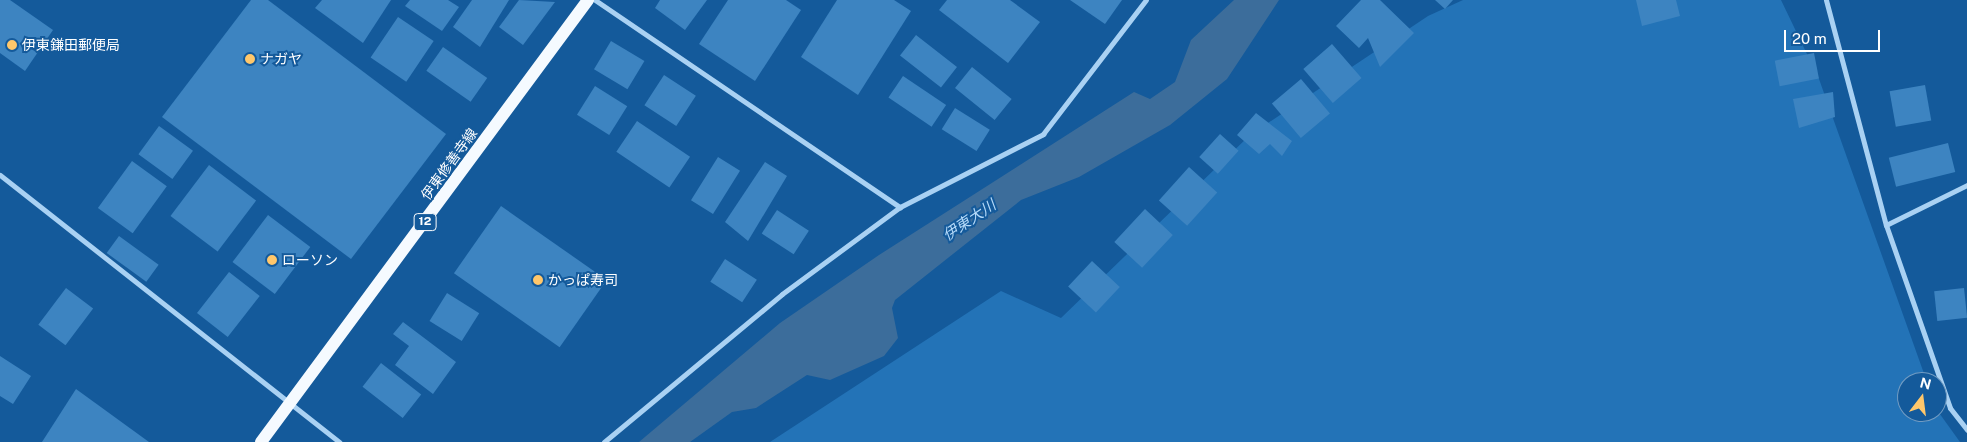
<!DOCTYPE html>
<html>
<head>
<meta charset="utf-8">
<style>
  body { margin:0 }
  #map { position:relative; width:1967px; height:442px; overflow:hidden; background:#145a9b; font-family:"Public Sans","Noto Sans JP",sans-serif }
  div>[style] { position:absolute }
  .green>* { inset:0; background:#2373b7 }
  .water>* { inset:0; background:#3c6d9b }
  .building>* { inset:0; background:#3d84c1; transform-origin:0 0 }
  .minor>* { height:5px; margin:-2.5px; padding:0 2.5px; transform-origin:2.5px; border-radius:2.5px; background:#a9d1f3 }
  .primary>* { height:12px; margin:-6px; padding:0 6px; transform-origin:6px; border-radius:6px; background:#f5faff }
  .dots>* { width:14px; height:14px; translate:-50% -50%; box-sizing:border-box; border:2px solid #145a9b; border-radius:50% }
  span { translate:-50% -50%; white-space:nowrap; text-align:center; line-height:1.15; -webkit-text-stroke:4px #145a9b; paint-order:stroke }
  .shield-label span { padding:1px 4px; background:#145a9b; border:1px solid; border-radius:4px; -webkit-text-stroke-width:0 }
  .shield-label { font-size:12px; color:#fff; font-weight:700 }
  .poi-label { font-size:14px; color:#fff }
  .left { translate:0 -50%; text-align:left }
  .street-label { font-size:14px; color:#fff }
  .water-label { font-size:15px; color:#b5daf9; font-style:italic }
  .north { position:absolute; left:1897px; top:372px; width:50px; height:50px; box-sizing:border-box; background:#145a9b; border:1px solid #729cc3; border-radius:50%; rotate:15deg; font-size:14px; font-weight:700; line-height:20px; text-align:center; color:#fff }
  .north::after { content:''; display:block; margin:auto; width:18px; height:22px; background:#ffc76b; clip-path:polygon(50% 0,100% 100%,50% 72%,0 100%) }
  .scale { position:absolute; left:1784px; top:30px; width:96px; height:22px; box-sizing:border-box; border:2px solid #fff; border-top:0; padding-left:6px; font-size:15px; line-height:18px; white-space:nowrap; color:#fff; -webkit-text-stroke:4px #145a9b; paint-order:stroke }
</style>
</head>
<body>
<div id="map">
  <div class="green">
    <i style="clip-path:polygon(1463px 0,1781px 0,1819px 79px,1927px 382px,1907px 382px,1907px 412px,1937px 410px,1960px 442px,770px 442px,1001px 291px,1061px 318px,1250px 135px,1428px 16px)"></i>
  </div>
  <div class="water">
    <i style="clip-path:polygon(1234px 0,1279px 0,1227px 79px,1170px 125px,1079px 177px,1021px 200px,895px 300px,892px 308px,898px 338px,884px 356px,830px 380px,807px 375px,756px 408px,732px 412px,690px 442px,639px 442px,780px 323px,879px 255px,1134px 92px,1150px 99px,1175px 82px,1191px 40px)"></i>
  </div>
  <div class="building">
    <i style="clip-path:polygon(0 0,10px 0,53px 30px,25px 71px,0 53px)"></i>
    <i style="clip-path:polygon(251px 0,268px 0,446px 134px,351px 259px,162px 117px)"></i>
    <i style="clip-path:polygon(322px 0,391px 0,363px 43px,315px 8px)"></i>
    <i style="clip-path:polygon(410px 0,448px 0,459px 7px,442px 31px,405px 6px)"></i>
    <i style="clip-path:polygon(472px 0,509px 0,480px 47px,453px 27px)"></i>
    <i style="clip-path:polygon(519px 0,555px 2px,523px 45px,499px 27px)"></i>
    <i style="clip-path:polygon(660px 0,707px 0,685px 30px,655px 8px)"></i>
    <i style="clip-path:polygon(728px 0,786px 0,801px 10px,755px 81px,699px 44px)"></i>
    <i style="clip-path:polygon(837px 0,894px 0,911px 11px,858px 95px,801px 57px)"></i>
    <i style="clip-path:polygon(947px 0,1010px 0,1040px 22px,1008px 63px,939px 10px)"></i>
    <i style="clip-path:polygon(1070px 0,1122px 0,1105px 24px)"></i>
    <i style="clip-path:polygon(1361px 0,1380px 0,1414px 33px,1380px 67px,1368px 38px,1359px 48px,1336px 26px)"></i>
    <i style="clip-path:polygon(1435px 0,1453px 0,1445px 9px)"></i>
    <i style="clip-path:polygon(1636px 0,1676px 0,1680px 16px,1642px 26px)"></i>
    <i style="left:398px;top:17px;width:43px;height:49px;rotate:34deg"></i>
    <i style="left:916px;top:35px;width:52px;height:26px;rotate:38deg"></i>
    <i style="left:611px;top:41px;width:39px;height:33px;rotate:31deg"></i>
    <i style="left:1332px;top:44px;width:45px;height:38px;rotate:49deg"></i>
    <i style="left:443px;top:47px;width:54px;height:29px;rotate:35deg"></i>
    <i style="left:1814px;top:53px;width:26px;height:40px;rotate:79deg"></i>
    <i style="left:972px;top:67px;width:51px;height:27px;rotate:39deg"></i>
    <i style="left:664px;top:75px;width:38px;height:36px;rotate:33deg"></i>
    <i style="left:903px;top:76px;width:52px;height:26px;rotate:34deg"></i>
    <i style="left:1301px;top:79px;width:45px;height:38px;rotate:50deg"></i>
    <i style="left:1925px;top:85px;width:36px;height:36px;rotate:80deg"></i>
    <i style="left:595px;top:86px;width:38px;height:34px;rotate:32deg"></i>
    <i style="clip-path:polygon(1833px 92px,1835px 117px,1799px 128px,1793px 99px)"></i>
    <i style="left:955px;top:108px;width:41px;height:25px;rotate:32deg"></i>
    <i style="clip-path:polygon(1256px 113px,1292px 141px,1282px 156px,1270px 144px,1259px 154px,1237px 135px)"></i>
    <i style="left:637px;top:121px;width:64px;height:37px;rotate:34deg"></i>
    <i style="left:159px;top:126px;width:42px;height:35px;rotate:36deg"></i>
    <i style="left:1220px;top:134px;width:25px;height:31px;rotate:42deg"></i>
    <i style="left:1948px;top:143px;width:30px;height:61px;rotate:76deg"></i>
    <i style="left:718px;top:157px;width:26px;height:51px;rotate:32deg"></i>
    <i style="left:132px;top:161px;width:43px;height:58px;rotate:36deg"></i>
    <i style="clip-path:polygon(765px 162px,787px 176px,748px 241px,725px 222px)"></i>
    <i style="left:209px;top:165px;width:59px;height:64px;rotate:37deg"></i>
    <i style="left:1189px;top:167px;width:38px;height:45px;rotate:42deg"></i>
    <i style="left:501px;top:206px;width:129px;height:82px;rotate:35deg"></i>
    <i style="left:1145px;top:209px;width:38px;height:45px;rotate:43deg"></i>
    <i style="left:777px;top:210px;width:38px;height:28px;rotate:33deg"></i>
    <i style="left:268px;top:215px;width:53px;height:59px;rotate:37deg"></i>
    <i style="left:119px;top:236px;width:49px;height:21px;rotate:36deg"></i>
    <i style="left:725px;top:259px;width:38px;height:27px;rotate:33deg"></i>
    <i style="left:1092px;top:261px;width:38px;height:35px;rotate:43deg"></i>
    <i style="left:229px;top:272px;width:39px;height:52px;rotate:38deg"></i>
    <i style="left:66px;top:288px;width:34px;height:46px;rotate:37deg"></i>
    <i style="left:1964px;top:288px;width:30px;height:30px;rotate:84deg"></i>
    <i style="left:447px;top:293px;width:38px;height:33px;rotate:32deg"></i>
    <i style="clip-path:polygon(403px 322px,456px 362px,433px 394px,395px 365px,409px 346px,393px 334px)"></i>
    <i style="clip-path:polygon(0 356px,31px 376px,13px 404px,0 396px)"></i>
    <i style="left:381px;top:363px;width:51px;height:30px;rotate:38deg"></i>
    <i style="clip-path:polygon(76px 389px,149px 442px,42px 442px)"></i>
  </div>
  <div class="minor">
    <i style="left:595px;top:0;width:369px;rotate:34.2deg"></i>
    <i style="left:1826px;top:0;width:233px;rotate:75.1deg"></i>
    <i style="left:1886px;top:225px;width:194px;rotate:70.7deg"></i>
    <i style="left:1950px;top:408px;width:28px;rotate:52deg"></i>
    <i style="left:0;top:175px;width:432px;rotate:38.2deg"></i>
    <i style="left:1886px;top:225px;width:90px;rotate:-26.3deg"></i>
    <i style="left:604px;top:442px;width:231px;rotate:-39.7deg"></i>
    <i style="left:782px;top:294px;width:147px;rotate:-36.4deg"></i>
    <i style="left:900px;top:207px;width:161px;rotate:-27deg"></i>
    <i style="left:1043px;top:134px;width:169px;rotate:-52.5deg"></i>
  </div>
  <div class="primary">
    <i style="left:261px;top:442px;width:550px;rotate:-53.51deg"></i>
  </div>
  <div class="dots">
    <i style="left:12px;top:45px;background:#ffc76b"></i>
    <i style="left:250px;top:59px;background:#ffc76b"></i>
    <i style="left:272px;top:260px;background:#ffc76b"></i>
    <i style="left:538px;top:280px;background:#ffc76b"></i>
  </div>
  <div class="shield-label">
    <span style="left:425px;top:222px">12</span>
  </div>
  <div class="poi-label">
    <span class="left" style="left:22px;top:45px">伊東鎌田郵便局</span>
    <span class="left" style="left:260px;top:59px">ナガヤ</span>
    <span class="left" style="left:282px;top:260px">ローソン</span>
    <span class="left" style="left:548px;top:280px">かっぱ寿司</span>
  </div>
  <div class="street-label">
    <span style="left:449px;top:164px;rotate:-54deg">伊東修善寺線</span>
  </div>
  <div class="water-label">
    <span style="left:969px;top:220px;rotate:-34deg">伊東大川</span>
  </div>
  <div class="north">N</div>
  <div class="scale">20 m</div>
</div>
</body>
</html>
